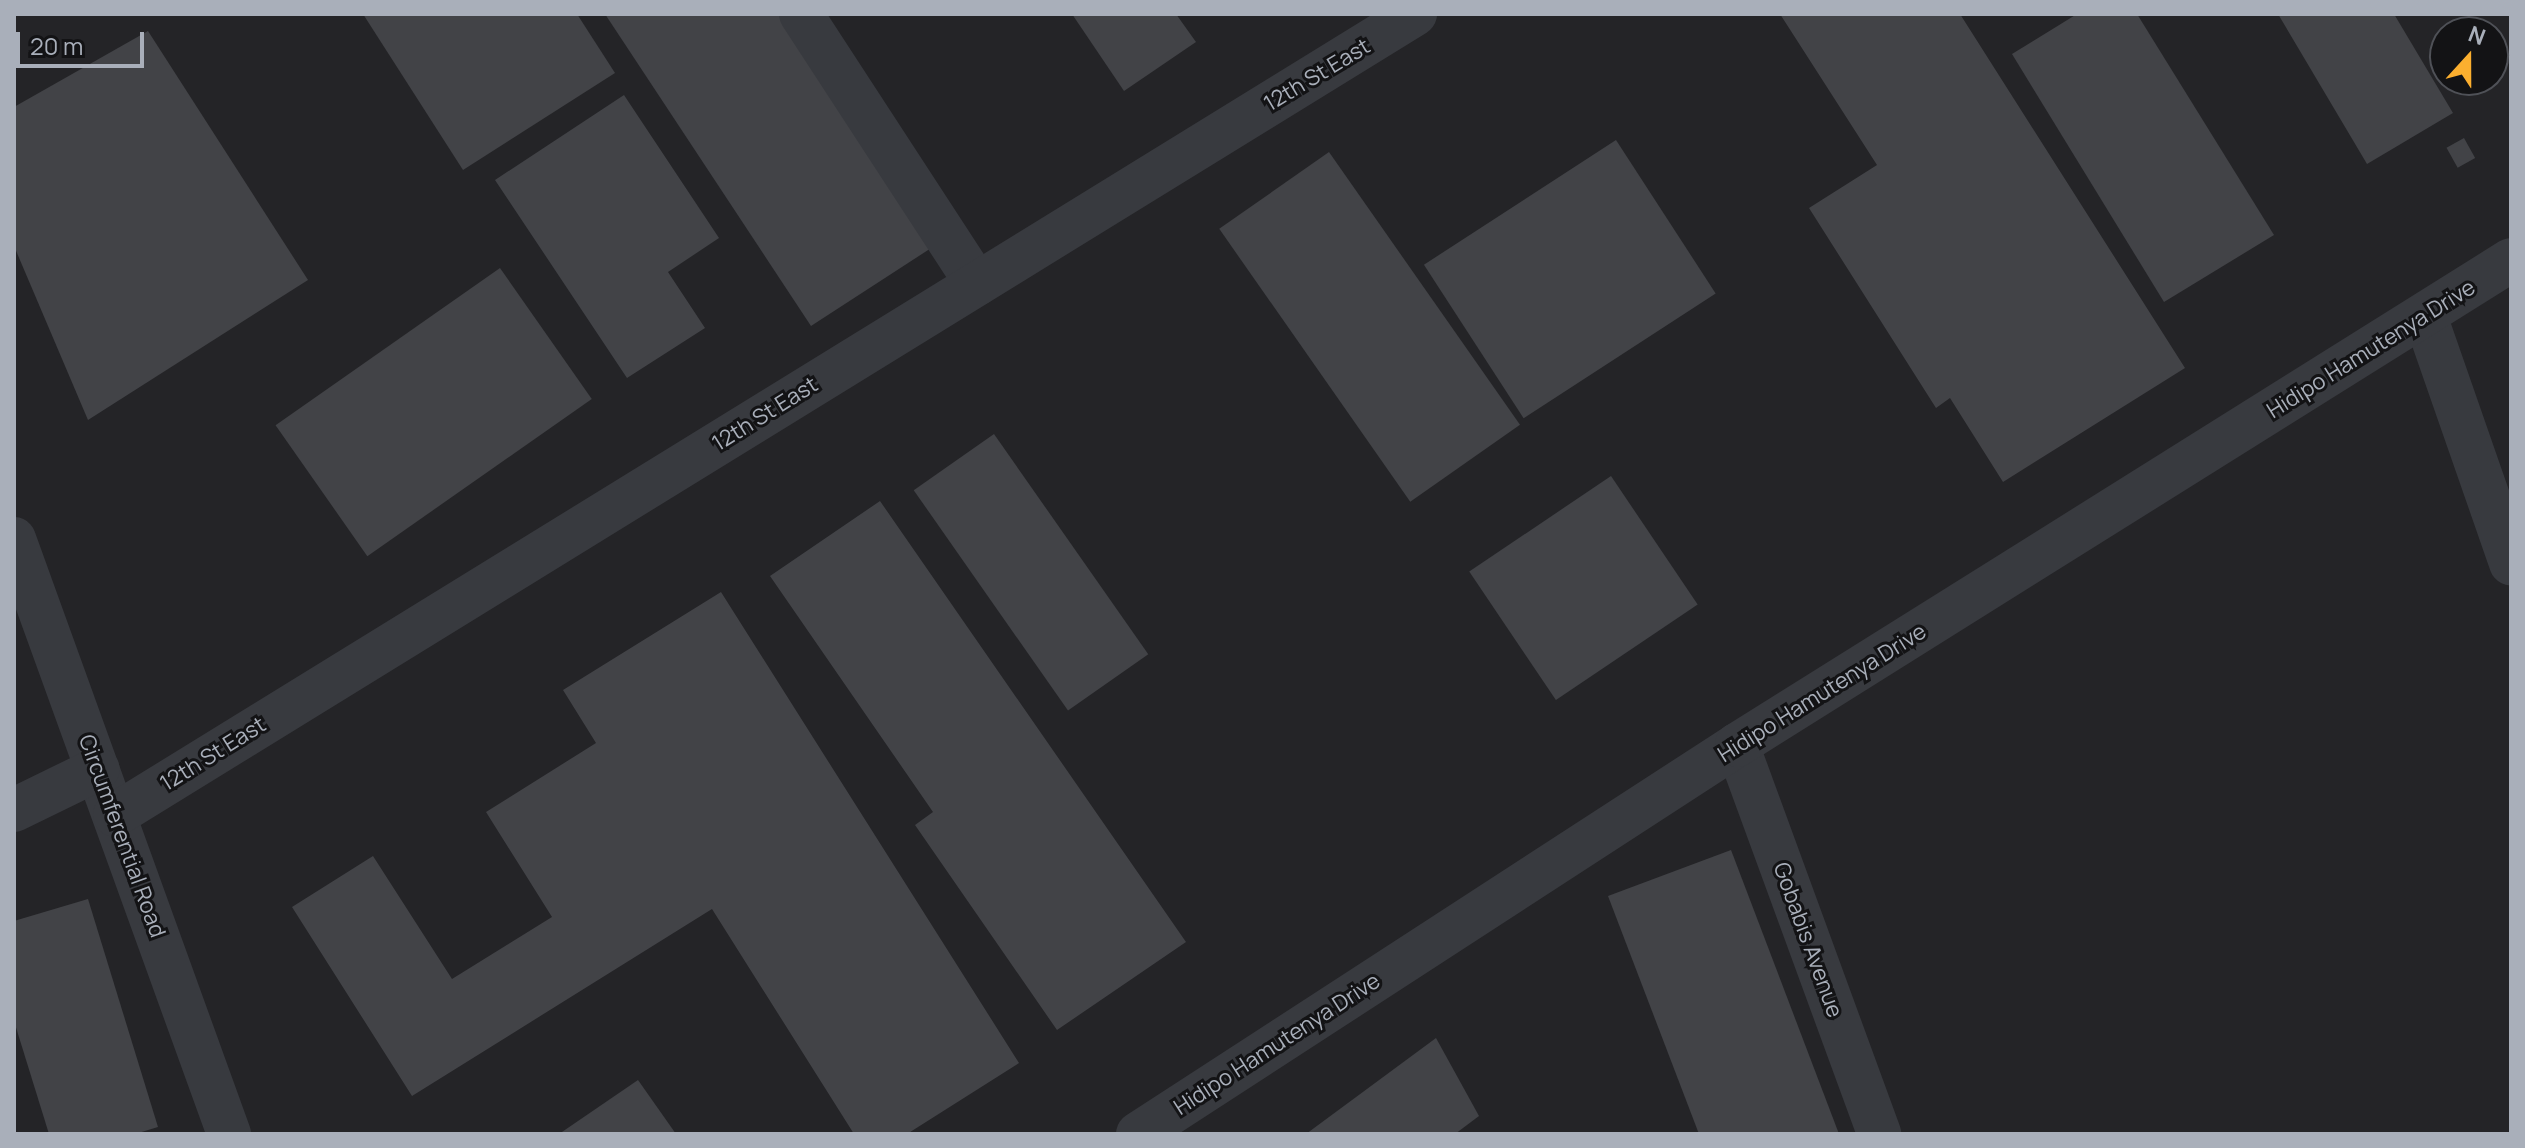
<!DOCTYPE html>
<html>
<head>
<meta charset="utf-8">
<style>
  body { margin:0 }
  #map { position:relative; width:2525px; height:1148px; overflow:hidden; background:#18181a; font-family:Manrope,sans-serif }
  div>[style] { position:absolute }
  .built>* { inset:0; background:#242427 }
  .building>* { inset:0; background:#424347; transform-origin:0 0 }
  .minor>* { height:44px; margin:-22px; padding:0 22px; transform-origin:22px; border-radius:22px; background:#383a3f }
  span { translate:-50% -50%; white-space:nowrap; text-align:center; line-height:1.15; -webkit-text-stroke:6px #131315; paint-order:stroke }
  .street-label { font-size:22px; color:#a9afba }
  .frame { position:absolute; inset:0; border:16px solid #a9afba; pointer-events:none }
  .north { position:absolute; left:2429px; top:16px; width:80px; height:80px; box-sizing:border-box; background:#131315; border:2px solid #4f5157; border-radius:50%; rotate:21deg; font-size:22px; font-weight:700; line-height:32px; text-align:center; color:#a9afba }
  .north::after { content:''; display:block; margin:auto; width:28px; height:36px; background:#fbaf2f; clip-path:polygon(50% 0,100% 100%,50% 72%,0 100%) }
  .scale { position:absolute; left:16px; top:32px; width:128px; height:36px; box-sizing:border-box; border:4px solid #a9afba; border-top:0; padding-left:10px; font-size:24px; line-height:28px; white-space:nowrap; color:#a9afba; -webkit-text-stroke:6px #131315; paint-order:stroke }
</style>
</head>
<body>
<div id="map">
  <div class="built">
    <i style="clip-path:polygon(evenodd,14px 14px,2511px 14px,2511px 1134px,14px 1134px,14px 14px,2445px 32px,2493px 32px,2493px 80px,2445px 80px,2445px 32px)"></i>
  </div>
  <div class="building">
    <i style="clip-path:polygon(363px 14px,577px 14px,615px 73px,463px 170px)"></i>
    <i style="clip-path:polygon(605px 14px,792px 14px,942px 241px,811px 326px)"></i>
    <i style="clip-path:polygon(1072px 14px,1176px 14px,1196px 42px,1124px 91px)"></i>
    <i style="clip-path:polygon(1780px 14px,1960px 14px,2185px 368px,2003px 482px,1950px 398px,1936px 408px,1809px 208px,1877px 165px)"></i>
    <i style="clip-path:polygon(2077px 14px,2137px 14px,2274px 235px,2164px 302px,2012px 54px)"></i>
    <i style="clip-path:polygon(2278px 14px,2394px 14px,2453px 113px,2367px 164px)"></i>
    <i style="clip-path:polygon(148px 31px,308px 280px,88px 420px,14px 246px,14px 107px)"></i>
    <i style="clip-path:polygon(624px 95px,719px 238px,668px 272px,705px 328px,627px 378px,495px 180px)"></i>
    <i style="left:2464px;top:138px;width:23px;height:20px;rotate:61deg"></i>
    <i style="left:1616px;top:140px;width:183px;height:229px;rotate:57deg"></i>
    <i style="left:1329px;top:152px;width:333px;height:134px;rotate:55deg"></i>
    <i style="left:500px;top:268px;width:160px;height:274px;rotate:55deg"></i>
    <i style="left:994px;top:434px;width:269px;height:98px;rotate:55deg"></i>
    <i style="left:1611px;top:476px;width:155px;height:171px;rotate:56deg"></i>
    <i style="clip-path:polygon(880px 501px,1186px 942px,1057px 1030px,915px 825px,933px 812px,770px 576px)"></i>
    <i style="clip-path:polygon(721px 592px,1019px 1063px,907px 1134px,854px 1134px,712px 909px,412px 1096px,292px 907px,373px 856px,452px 979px,552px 917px,486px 812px,596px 743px,563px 690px)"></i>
    <i style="clip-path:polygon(1731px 850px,1839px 1134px,1699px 1134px,1608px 896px)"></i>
    <i style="clip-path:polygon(88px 899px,158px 1127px,135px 1134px,49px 1134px,14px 1021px,14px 921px)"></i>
    <i style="clip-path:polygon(1436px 1038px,1479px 1116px,1455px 1134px,1306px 1134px)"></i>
    <i style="clip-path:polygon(638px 1080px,676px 1134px,559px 1134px)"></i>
  </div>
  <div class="minor">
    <i style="left:801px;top:14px;width:322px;rotate:56.9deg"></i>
    <i style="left:2425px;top:316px;width:262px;rotate:70.8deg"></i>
    <i style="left:14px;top:539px;width:633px;rotate:70.13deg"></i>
    <i style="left:1737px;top:745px;width:414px;rotate:69.9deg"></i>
    <i style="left:14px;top:810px;width:93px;rotate:-26deg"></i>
    <i style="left:115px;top:815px;width:1527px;rotate:-31.64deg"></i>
    <i style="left:1138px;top:1134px;width:714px;rotate:-33deg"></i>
    <i style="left:1737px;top:745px;width:913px;rotate:-32.07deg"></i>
  </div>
  <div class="street-label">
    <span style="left:1317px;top:75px;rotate:-31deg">12th St East</span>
    <span style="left:2371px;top:349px;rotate:-32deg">Hidipo Hamutenya Drive</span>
    <span style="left:765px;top:414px;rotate:-32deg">12th St East</span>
    <span style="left:1822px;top:693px;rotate:-32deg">Hidipo Hamutenya Drive</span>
    <span style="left:213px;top:754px;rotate:-32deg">12th St East</span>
    <span style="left:122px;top:836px;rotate:70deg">Circumferential Road</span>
    <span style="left:1808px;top:940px;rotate:70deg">Gobabis Avenue</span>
    <span style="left:1277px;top:1044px;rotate:-33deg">Hidipo Hamutenya Drive</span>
  </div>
  <div class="frame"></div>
  <div class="north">N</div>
  <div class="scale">20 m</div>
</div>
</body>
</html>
